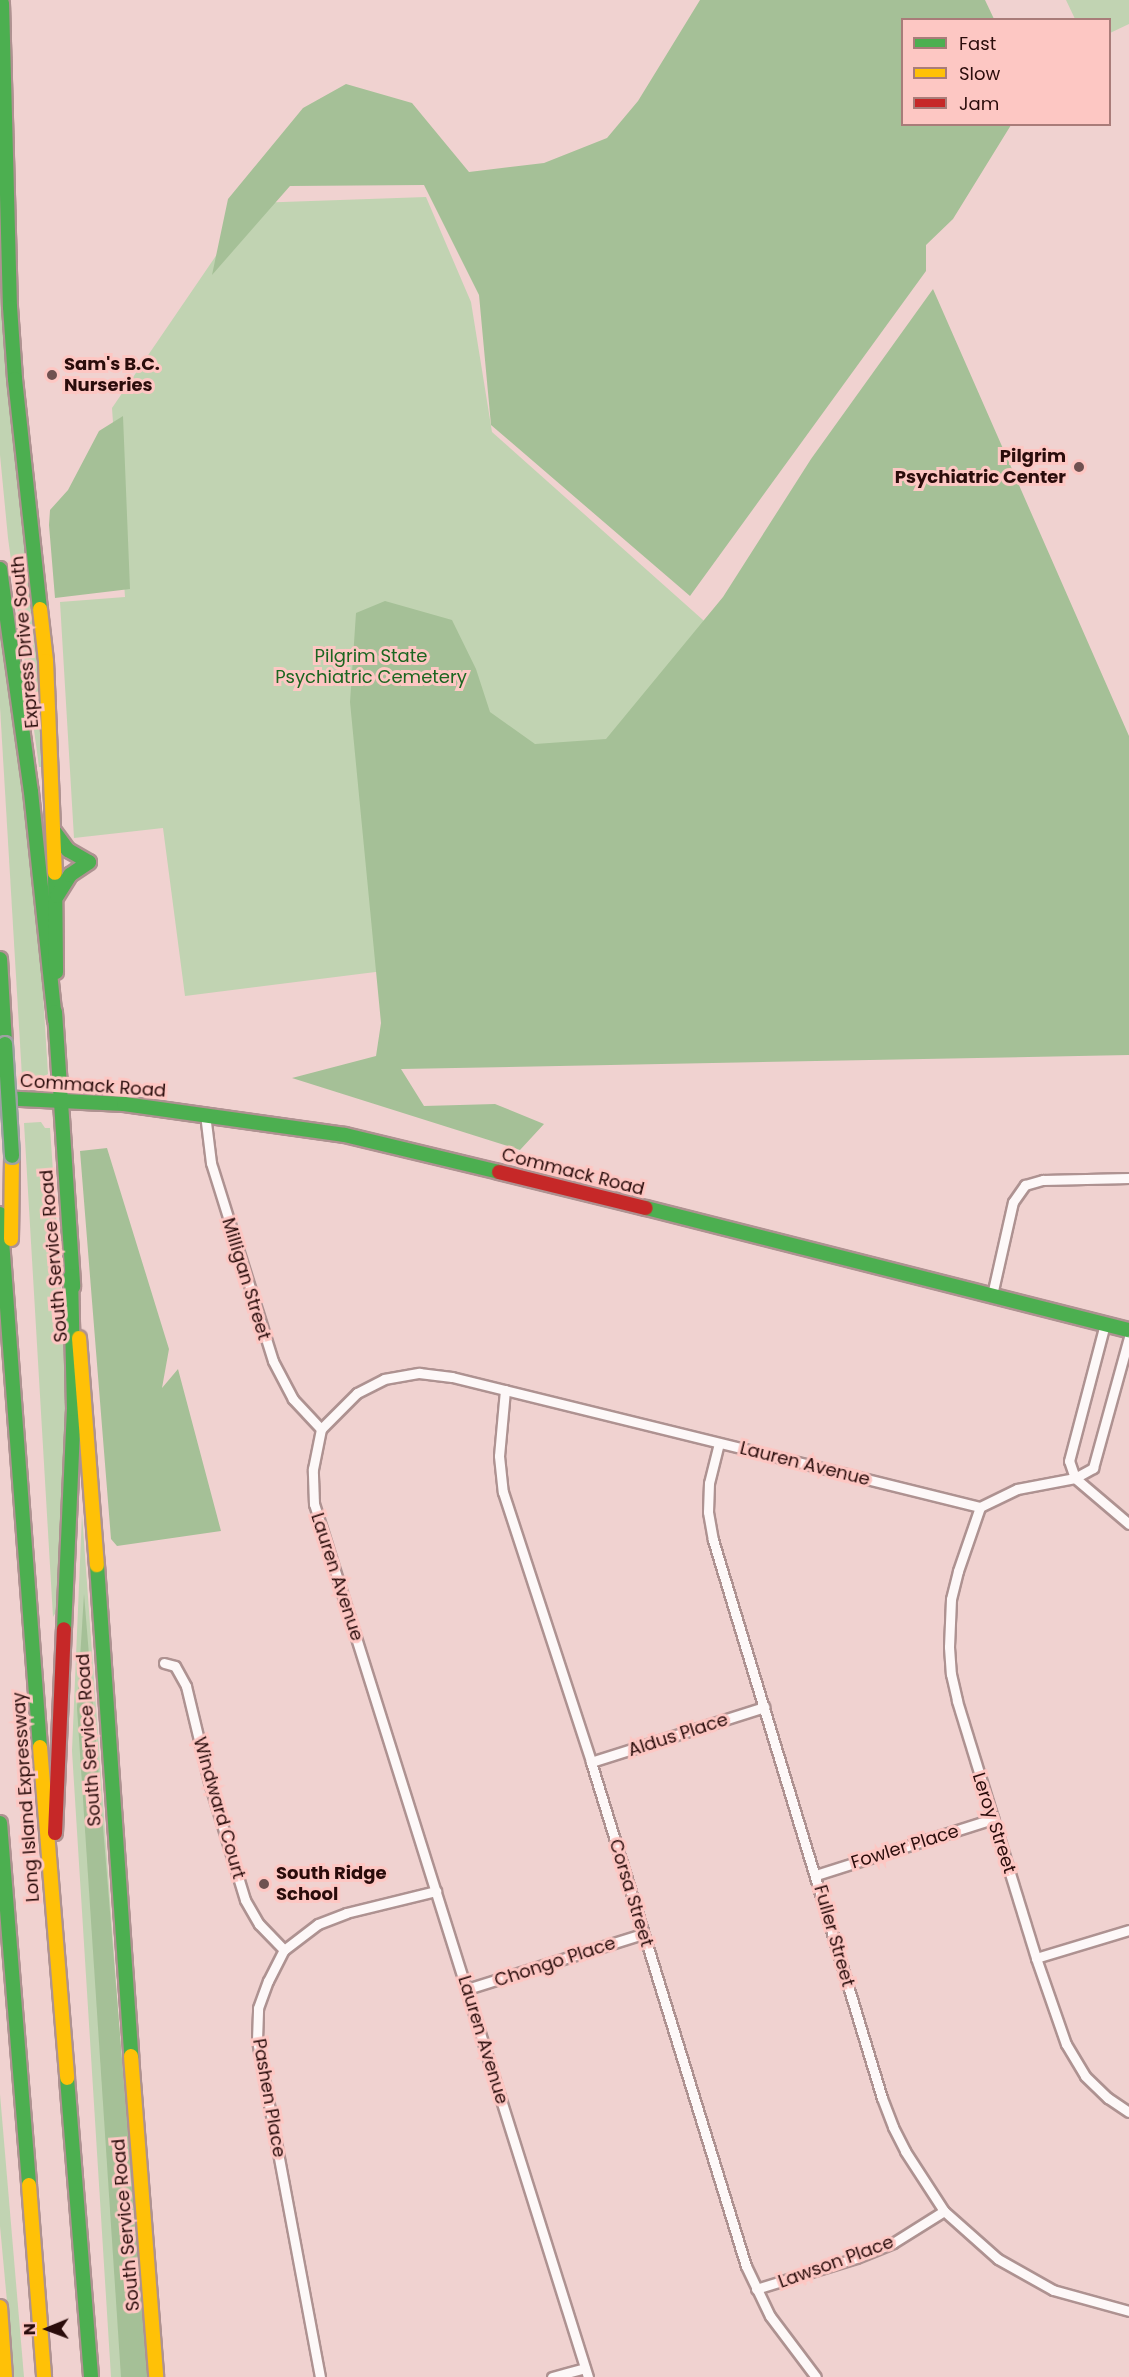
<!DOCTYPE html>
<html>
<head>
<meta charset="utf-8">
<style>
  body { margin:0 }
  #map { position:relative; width:1129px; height:2377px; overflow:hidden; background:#f0d2d0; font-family:Poppins,sans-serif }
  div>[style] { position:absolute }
  .green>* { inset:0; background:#c1d3b2 }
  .forest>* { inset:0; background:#a5c097 }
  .roads { filter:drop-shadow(2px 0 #ae9291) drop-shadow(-2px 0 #ae9291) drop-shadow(0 2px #ae9291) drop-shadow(0 -2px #ae9291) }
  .street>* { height:9px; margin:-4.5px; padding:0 4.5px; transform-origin:4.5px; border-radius:4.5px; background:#fdf8f8 }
  .fast>* { height:14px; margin:-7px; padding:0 7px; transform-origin:7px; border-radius:7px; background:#4caf50 }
  .slow>* { height:14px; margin:-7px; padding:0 7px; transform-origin:7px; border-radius:7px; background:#ffc107 }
  .jam>* { height:14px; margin:-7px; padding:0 7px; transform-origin:7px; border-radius:7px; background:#c62828 }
  .bridges { filter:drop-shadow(2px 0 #9ea1a2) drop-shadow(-2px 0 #9ea1a2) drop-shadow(0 2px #9ea1a2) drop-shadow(0 -2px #9ea1a2) }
  .fast-bridge>* { height:14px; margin:-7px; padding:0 7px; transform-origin:7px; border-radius:7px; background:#4caf50 }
  .dots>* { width:16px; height:16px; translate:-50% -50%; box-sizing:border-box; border:3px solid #fdc7c3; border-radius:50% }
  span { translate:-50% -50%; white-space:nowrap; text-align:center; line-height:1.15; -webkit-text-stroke:6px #fdc7c3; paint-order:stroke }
  .poi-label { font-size:18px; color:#2a0c0b; font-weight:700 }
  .left { translate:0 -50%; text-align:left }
  .right { translate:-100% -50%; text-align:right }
  .street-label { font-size:18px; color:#2a0c0b }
  .park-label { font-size:18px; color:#1b6620 }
  .legend { position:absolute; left:901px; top:18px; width:210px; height:108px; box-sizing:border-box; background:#fdc7c3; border:2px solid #a97c79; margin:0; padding:8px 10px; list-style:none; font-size:18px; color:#2a0c0b }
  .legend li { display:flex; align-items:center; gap:12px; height:30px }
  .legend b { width:30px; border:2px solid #a97c79 }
  .north { position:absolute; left:18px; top:2299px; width:60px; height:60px; -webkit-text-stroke:4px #fdc7c3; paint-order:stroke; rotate:269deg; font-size:16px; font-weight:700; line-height:24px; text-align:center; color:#2a0c0b }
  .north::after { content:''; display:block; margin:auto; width:21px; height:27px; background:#2a0c0b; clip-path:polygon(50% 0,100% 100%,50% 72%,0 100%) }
</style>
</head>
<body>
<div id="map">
  <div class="green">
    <i style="clip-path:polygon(1066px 0,1129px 0,1129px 24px,1110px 33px,1110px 20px,1075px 19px)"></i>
    <i style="clip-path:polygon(426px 197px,471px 302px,492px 432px,712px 628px,479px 959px,185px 996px,163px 828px,74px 838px,60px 602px,125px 597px,112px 408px,252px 203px)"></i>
    <i style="clip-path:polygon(0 267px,16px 463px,46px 737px,43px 767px,39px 767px,8px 538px,0 455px)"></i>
    <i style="clip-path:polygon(0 602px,38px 913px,48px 1074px,40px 1079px,22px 1077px,0 707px)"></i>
    <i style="clip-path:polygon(41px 1122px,45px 1128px,50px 1128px,68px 1388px,59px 1607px,53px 1617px,24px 1123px)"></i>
    <i style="clip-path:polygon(82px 1514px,125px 2107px,148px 2377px,111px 2377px,72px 1751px)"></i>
    <i style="clip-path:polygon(0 2094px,24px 2377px,14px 2377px,0 2226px)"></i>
  </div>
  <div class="forest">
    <i style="clip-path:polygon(700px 0,985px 0,994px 19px,902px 20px,902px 124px,1011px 125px,953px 219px,926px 245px,926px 271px,690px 596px,491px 425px,479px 295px,424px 185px,290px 186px,212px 275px,228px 199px,303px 108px,346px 84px,412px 103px,469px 172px,544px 163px,607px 138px,638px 101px)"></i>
    <i style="clip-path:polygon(933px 289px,1129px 736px,1129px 1055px,401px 1069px,424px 1106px,495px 1104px,544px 1124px,520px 1150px,292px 1078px,376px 1056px,381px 1023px,350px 702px,356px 613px,385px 601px,452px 620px,476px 669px,490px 712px,535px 744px,606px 739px,723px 597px,811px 459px)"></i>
    <i style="clip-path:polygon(123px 416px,130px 589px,55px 598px,49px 525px,50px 510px,68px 490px,99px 431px)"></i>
    <i style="clip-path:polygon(107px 1148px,169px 1349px,162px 1388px,178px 1369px,221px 1531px,117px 1546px,111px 1539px,80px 1151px)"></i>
    <i style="clip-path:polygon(84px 1594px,148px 2377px,121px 2377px,77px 1708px)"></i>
  </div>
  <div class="roads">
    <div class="street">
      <i style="left:205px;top:1114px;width:49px;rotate:83deg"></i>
      <i style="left:211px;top:1163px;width:207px;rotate:72.6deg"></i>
      <i style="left:273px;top:1361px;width:43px;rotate:62.2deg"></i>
      <i style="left:293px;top:1399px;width:41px;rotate:47deg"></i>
      <i style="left:992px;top:1295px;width:95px;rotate:-77.3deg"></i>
      <i style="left:1013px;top:1202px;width:21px;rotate:-55deg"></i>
      <i style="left:1025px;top:1185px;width:19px;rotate:-16deg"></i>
      <i style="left:1043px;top:1180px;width:86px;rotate:-1.3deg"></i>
      <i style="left:505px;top:1390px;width:66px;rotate:95.2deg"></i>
      <i style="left:499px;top:1456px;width:36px;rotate:84deg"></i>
      <i style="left:503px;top:1492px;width:284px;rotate:71.9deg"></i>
      <i style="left:591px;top:1762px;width:527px;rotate:72.91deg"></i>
      <i style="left:746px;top:2266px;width:55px;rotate:64.4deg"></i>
      <i style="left:770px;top:2316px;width:76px;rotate:53deg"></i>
      <i style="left:719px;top:1443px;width:41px;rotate:104deg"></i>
      <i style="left:709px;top:1483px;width:29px;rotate:92deg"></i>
      <i style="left:708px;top:1512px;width:28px;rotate:80deg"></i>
      <i style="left:713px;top:1540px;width:583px;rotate:73.15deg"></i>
      <i style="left:882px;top:2098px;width:31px;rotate:69deg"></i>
      <i style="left:893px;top:2127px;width:27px;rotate:63deg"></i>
      <i style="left:905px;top:2151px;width:72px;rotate:57deg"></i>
      <i style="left:944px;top:2211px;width:72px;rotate:41.6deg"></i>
      <i style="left:998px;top:2259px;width:63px;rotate:29.4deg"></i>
      <i style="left:1053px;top:2290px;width:79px;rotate:15.4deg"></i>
      <i style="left:1075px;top:1478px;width:18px;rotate:-109deg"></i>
      <i style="left:1069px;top:1461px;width:142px;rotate:-75.3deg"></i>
      <i style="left:1075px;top:1478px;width:71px;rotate:40.4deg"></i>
      <i style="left:980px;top:1507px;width:68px;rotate:109deg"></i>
      <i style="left:958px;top:1571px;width:29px;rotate:104deg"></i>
      <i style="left:951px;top:1599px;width:48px;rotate:92.4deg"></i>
      <i style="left:949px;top:1647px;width:27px;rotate:86deg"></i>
      <i style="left:951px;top:1674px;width:28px;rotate:77deg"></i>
      <i style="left:957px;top:1701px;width:269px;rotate:72.9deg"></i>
      <i style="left:1036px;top:1958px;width:91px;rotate:70.8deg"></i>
      <i style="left:1066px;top:2044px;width:37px;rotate:59deg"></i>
      <i style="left:1085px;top:2076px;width:32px;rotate:44deg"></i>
      <i style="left:1108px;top:2098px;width:25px;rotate:34deg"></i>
      <i style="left:164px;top:1663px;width:11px;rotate:15deg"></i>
      <i style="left:175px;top:1666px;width:23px;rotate:61deg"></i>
      <i style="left:186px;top:1686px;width:99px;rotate:76.5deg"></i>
      <i style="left:209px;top:1782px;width:123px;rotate:73deg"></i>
      <i style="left:245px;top:1900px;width:28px;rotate:60deg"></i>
      <i style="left:259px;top:1924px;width:36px;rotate:46deg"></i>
      <i style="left:591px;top:1762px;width:182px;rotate:-17.6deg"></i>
      <i style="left:816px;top:1875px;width:186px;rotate:-17.6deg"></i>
      <i style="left:1036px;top:1958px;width:97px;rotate:-16.8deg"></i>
      <i style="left:467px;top:1989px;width:184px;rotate:-17.4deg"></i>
      <i style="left:756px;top:2289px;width:105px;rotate:-17.2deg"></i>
      <i style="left:856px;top:2258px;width:40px;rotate:-22deg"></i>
      <i style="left:893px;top:2243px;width:60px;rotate:-32.1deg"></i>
      <i style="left:320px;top:2377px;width:343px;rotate:-100.6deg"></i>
      <i style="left:257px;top:2040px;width:32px;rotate:-88deg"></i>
      <i style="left:258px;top:2008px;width:29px;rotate:-70deg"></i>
      <i style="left:268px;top:1981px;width:35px;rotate:-63deg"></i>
      <i style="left:284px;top:1950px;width:43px;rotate:-37.4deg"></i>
      <i style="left:318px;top:1924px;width:30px;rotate:-21deg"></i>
      <i style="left:346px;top:1913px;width:93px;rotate:-13.7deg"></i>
      <i style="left:552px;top:2377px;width:34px;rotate:-15deg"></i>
      <i style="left:588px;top:2377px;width:915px;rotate:-107.42deg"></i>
      <i style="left:314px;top:1504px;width:35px;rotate:-92deg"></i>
      <i style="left:313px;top:1469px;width:41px;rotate:-78.7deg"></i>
      <i style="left:321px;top:1429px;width:51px;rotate:-45deg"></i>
      <i style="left:357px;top:1393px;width:30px;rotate:-27deg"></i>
      <i style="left:384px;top:1379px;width:36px;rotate:-10deg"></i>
      <i style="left:419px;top:1373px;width:33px;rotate:7deg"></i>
      <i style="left:452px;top:1377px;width:544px;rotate:13.83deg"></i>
      <i style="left:980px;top:1507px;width:41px;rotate:-25.9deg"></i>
      <i style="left:1017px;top:1489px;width:59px;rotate:-10.7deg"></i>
      <i style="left:1075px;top:1478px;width:21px;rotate:-29deg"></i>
      <i style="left:1093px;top:1468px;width:136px;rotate:-74.6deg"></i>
    </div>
    <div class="fast">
      <i style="left:2px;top:3px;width:304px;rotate:88.5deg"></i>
      <i style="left:10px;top:307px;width:72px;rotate:86deg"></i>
      <i style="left:15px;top:379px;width:231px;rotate:83.8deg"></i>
      <i style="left:0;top:569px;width:225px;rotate:82.1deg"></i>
      <i style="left:31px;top:792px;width:229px;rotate:84deg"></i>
      <i style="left:54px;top:831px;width:24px;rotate:54deg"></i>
      <i style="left:68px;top:850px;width:24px;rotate:30deg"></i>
      <i style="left:55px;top:873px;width:99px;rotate:89.4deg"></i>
      <i style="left:57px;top:896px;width:25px;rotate:-58deg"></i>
      <i style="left:70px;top:875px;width:23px;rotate:-34deg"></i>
      <i style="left:0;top:959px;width:85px;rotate:86.6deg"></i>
      <i style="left:55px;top:1012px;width:275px;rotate:86.2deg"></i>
      <i style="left:0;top:1098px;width:124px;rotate:2.8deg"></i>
      <i style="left:124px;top:1104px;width:223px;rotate:8deg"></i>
      <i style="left:345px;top:1135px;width:158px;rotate:13.5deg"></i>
      <i style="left:646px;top:1208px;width:498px;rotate:14.2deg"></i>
      <i style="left:0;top:1214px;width:534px;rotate:85.71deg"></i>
      <i style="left:97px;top:1565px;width:492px;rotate:86deg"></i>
      <i style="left:64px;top:1629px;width:220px;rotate:-87.4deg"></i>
      <i style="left:74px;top:1409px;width:133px;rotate:-91.3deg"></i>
      <i style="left:0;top:1823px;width:363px;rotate:85.4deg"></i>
      <i style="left:67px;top:2078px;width:300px;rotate:85.4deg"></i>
    </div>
    <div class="slow">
      <i style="left:40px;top:609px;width:52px;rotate:83.4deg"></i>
      <i style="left:46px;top:661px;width:212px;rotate:87.6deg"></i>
      <i style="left:11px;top:1239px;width:83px;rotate:-89.3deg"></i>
      <i style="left:79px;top:1338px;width:228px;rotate:85.5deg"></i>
      <i style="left:40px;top:1747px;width:332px;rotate:85.3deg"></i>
      <i style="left:131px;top:2056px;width:322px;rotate:85.5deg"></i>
      <i style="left:29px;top:2185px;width:193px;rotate:85.5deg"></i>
      <i style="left:0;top:2307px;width:70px;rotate:85.9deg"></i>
    </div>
    <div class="jam">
      <i style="left:499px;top:1172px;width:151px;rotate:13.8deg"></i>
      <i style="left:55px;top:1833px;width:204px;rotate:-87.5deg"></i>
    </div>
  </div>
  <div class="bridges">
    <div class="fast-bridge">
      <i style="left:5px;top:1044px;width:112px;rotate:86.4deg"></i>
    </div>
  </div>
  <div class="dots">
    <i style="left:52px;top:375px;background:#6f5150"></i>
    <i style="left:1079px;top:467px;background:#6f5150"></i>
    <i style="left:264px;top:1884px;background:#6f5150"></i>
  </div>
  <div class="poi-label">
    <span class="left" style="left:64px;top:375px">Sam's B.C.<br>Nurseries</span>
    <span class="right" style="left:1066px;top:467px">Pilgrim<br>Psychiatric Center</span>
    <span class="left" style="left:276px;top:1884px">South Ridge<br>School</span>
  </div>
  <div class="street-label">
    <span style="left:25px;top:642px;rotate:-95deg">Express Drive South</span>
    <span style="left:93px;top:1086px;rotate:4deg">Commack Road</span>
    <span style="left:573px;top:1172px;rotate:14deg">Commack Road</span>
    <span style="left:54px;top:1256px;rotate:-95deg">South Service Road</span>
    <span style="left:246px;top:1279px;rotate:73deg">Milligan Street</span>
    <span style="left:805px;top:1464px;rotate:14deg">Lauren Avenue</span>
    <span style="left:337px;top:1577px;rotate:72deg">Lauren Avenue</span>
    <span style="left:678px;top:1735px;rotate:-18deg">Aldus Place</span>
    <span style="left:89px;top:1740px;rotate:-94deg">South Service Road</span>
    <span style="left:26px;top:1797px;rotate:-94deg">Long Island Expressway</span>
    <span style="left:219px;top:1808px;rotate:74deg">Windward Court</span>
    <span style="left:994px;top:1823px;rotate:72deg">Leroy Street</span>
    <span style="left:905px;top:1847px;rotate:-17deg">Fowler Place</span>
    <span style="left:631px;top:1893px;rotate:73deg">Corsa Street</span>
    <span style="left:834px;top:1936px;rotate:74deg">Fuller Street</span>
    <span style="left:555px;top:1962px;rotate:-18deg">Chongo Place</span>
    <span style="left:483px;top:2040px;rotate:73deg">Lauren Avenue</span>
    <span style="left:269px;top:2098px;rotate:80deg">Pashen Place</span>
    <span style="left:126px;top:2225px;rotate:-95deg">South Service Road</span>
    <span style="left:836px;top:2262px;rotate:-20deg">Lawson Place</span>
  </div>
  <div class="park-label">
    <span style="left:371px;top:667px">Pilgrim State<br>Psychiatric Cemetery</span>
  </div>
  <ul class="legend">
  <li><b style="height:8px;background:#4caf50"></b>Fast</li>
  <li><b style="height:8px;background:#ffc107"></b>Slow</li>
  <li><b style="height:8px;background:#c62828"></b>Jam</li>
  </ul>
  <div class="north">N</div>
</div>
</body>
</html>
